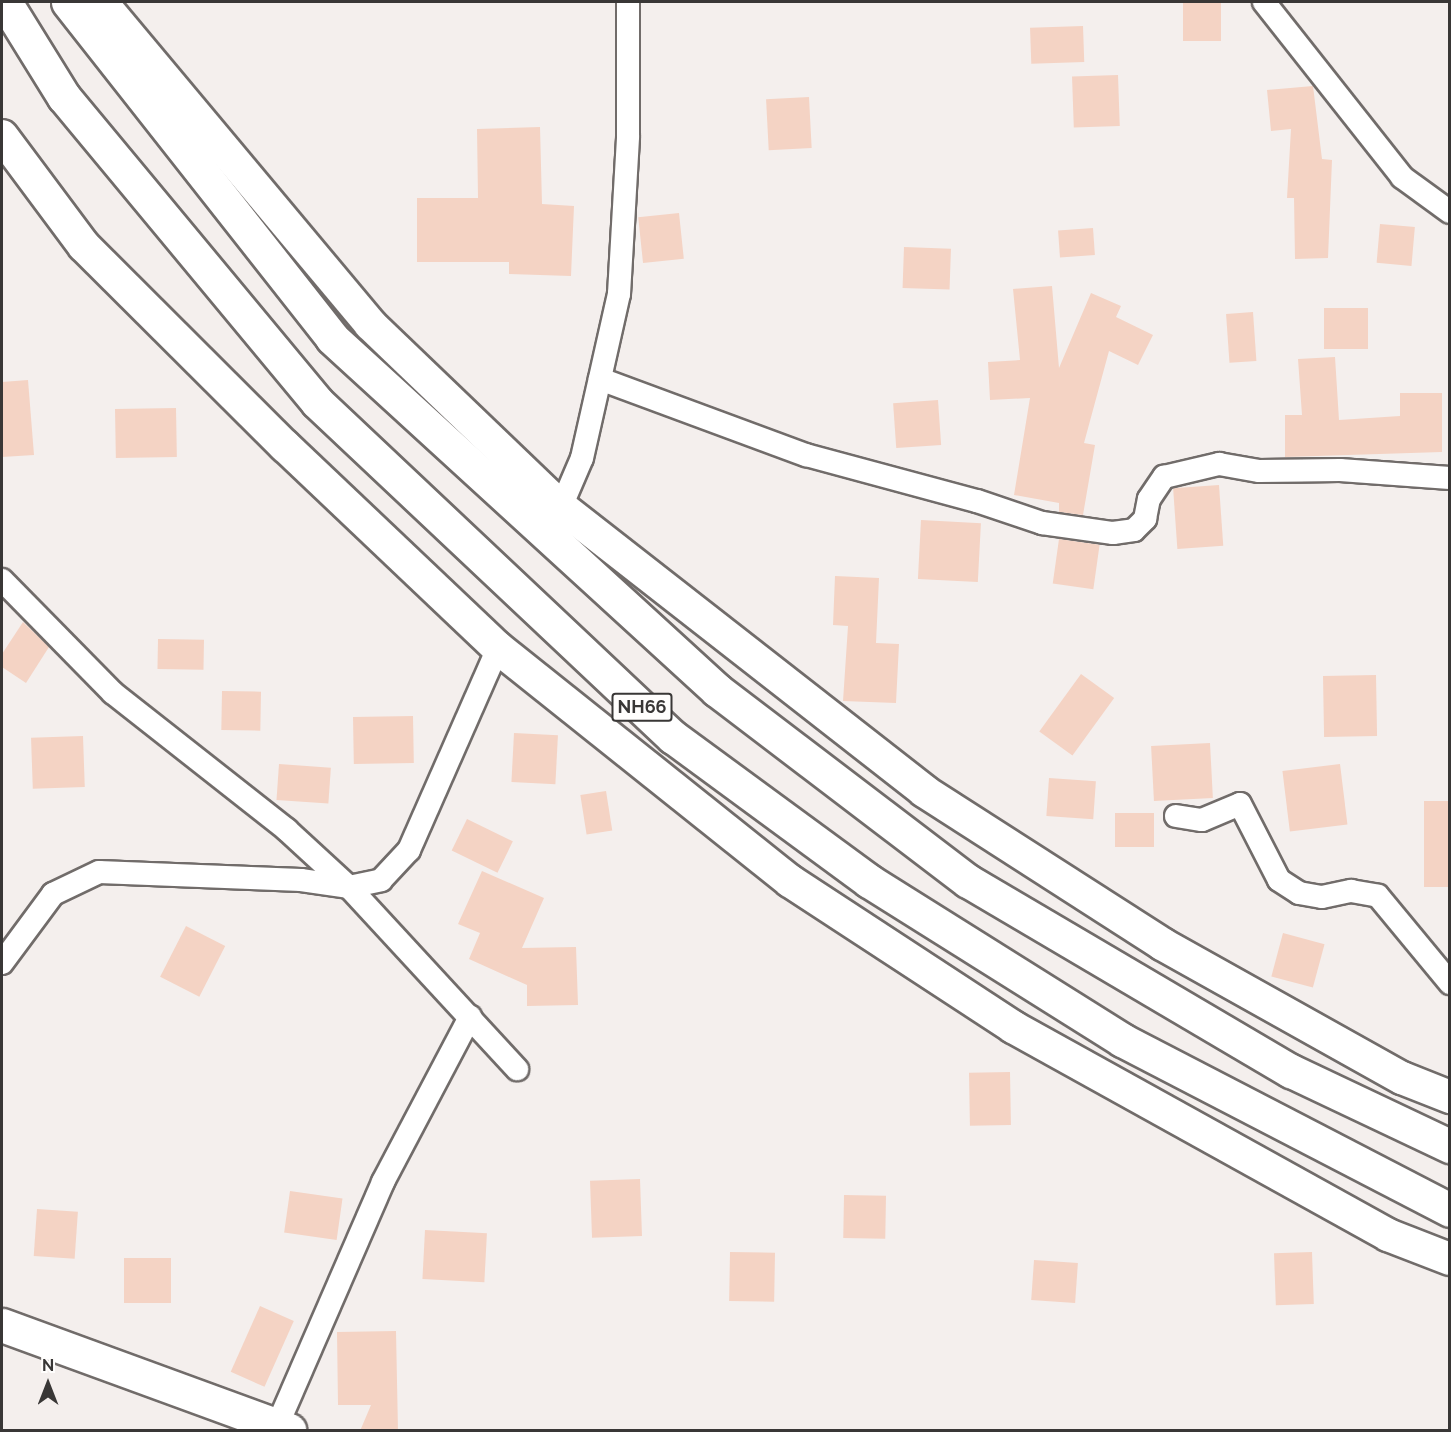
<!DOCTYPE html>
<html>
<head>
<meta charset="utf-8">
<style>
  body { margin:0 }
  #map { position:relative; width:1451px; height:1432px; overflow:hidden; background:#f4efed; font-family:Raleway,sans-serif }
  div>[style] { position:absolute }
  .building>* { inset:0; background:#f4d3c4; transform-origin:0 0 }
  .roads { filter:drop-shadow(2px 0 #716c6a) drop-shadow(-2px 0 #716c6a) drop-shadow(0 2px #716c6a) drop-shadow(0 -2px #716c6a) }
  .street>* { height:22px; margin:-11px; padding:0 11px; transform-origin:11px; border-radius:11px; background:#fff }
  .secondary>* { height:32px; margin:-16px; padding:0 16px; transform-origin:16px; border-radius:16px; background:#fff }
  .primary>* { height:33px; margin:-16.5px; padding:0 16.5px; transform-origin:16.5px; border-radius:16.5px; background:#fff }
  .highway>* { height:33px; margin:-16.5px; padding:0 16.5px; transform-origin:16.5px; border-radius:16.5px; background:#fff }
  span { translate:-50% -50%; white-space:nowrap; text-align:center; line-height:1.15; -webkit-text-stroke:6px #fffefd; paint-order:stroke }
  .shield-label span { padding:2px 4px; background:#fffefd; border:2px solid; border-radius:4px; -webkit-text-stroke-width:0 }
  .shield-label { font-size:18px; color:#393736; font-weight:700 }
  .frame { position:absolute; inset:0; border:3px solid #393736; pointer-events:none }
  .north { position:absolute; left:18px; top:1354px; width:60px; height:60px; -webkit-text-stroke:4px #fffefd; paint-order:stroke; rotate:0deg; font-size:16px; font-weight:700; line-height:24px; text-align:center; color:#393736 }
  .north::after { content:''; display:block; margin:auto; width:21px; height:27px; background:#393736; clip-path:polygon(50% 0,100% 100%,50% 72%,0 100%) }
</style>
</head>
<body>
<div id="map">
  <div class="building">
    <i style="left:1183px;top:2px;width:38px;height:39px"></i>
    <i style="left:1083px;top:26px;width:36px;height:53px;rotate:88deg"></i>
    <i style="left:1118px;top:75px;width:51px;height:46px;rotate:88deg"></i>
    <i style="clip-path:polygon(1313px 86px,1322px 159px,1332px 160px,1328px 258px,1295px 259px,1294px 198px,1287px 198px,1291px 129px,1271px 131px,1267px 90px)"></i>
    <i style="left:809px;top:97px;width:51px;height:43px;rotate:87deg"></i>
    <i style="clip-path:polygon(540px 127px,542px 204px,574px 206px,571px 276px,509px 274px,509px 262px,417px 262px,417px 198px,478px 198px,477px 129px)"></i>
    <i style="left:679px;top:213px;width:46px;height:41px;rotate:84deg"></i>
    <i style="left:1380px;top:224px;width:35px;height:39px;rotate:5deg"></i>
    <i style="left:1093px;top:228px;width:27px;height:35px;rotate:86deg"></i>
    <i style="left:904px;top:247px;width:47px;height:41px;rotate:2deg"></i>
    <i style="clip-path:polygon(1052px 286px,1059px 368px,1091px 293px,1121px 306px,1116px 317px,1153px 335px,1138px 365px,1109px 351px,1084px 443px,1095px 445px,1083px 515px,1059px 512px,1059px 503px,1014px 495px,1030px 398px,990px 400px,988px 362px,1020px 360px,1013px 289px)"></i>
    <i style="left:1324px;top:308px;width:44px;height:41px"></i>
    <i style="left:1253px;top:312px;width:49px;height:27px;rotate:86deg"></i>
    <i style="clip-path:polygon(1335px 357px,1339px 420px,1400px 416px,1400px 393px,1442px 393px,1442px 452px,1285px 457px,1285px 415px,1302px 415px,1298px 359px)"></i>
    <i style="clip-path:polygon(28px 380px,34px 455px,2px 457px,2px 382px)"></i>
    <i style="left:938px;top:400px;width:45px;height:45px;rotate:86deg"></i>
    <i style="left:176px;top:408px;width:49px;height:61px;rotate:89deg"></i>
    <i style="left:1219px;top:485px;width:61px;height:46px;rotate:86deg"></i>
    <i style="left:921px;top:520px;width:60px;height:59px;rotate:3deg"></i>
    <i style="left:1059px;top:539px;width:41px;height:45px;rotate:8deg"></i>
    <i style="clip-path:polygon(835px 576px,879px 578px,876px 643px,899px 644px,896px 703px,843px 701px,848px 626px,833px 625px)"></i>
    <i style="clip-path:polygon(23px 622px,49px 647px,26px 683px,2px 667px,2px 654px)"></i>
    <i style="left:158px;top:639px;width:46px;height:30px;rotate:1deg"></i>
    <i style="left:1081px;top:674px;width:41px;height:71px;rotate:36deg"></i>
    <i style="left:1376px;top:675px;width:61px;height:53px;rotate:89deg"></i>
    <i style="left:222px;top:691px;width:39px;height:39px;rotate:1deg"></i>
    <i style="left:413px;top:716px;width:47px;height:60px;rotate:89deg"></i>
    <i style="left:514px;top:733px;width:44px;height:49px;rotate:3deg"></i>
    <i style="left:83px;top:736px;width:51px;height:52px;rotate:88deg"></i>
    <i style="left:1210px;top:743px;width:55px;height:59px;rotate:87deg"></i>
    <i style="left:279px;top:764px;width:52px;height:36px;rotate:4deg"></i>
    <i style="left:1340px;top:764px;width:61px;height:58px;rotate:83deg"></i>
    <i style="left:1049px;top:778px;width:47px;height:38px;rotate:4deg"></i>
    <i style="left:606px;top:791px;width:40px;height:26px;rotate:81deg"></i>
    <i style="left:1424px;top:801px;width:25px;height:86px"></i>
    <i style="left:1115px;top:813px;width:39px;height:34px"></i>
    <i style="left:467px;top:819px;width:51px;height:35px;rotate:26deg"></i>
    <i style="clip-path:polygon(482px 871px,544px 898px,522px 948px,576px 947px,578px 1005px,527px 1006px,527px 985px,469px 959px,480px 933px,458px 924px)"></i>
    <i style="left:186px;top:926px;width:44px;height:57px;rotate:27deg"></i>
    <i style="left:1283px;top:933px;width:43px;height:45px;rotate:15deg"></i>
    <i style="left:1010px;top:1072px;width:53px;height:41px;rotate:89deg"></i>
    <i style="left:640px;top:1179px;width:57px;height:50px;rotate:88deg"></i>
    <i style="left:290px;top:1191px;width:53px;height:42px;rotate:8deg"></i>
    <i style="left:844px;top:1195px;width:42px;height:43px;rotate:1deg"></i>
    <i style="left:37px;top:1209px;width:41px;height:47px;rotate:4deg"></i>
    <i style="left:425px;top:1230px;width:62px;height:49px;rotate:3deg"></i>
    <i style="left:730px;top:1252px;width:45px;height:49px;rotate:1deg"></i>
    <i style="left:1312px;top:1252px;width:52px;height:38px;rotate:88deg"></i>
    <i style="left:124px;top:1258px;width:47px;height:45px"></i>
    <i style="left:1034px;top:1260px;width:44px;height:40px;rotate:4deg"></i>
    <i style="left:260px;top:1306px;width:37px;height:72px;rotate:24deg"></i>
    <i style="clip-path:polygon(396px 1331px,398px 1431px,360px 1431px,371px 1405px,338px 1405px,337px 1332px)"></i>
  </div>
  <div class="roads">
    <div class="street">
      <i style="left:1264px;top:2px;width:223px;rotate:51.7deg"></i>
      <i style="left:1402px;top:177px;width:59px;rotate:36.1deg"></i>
      <i style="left:600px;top:379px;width:220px;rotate:20.3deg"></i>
      <i style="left:806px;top:455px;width:177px;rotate:15.1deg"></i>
      <i style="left:977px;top:501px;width:69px;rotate:18.7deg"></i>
      <i style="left:1042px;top:523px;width:72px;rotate:8deg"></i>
      <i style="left:1113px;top:533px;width:21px;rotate:-8deg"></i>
      <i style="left:1134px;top:530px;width:16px;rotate:-45deg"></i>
      <i style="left:1145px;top:519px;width:20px;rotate:-79deg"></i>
      <i style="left:1149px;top:499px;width:27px;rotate:-56deg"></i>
      <i style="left:1164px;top:477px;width:57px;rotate:-13.3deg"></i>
      <i style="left:1219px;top:464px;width:41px;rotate:9.9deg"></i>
      <i style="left:1259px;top:471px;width:81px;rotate:-0.7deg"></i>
      <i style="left:1340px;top:470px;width:110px;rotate:4.2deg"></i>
      <i style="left:561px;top:507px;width:53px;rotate:-66.8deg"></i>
      <i style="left:582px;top:458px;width:168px;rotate:-77.3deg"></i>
      <i style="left:619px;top:294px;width:158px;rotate:-86.7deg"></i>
      <i style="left:628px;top:136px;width:134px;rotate:-90deg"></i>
      <i style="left:2px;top:580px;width:158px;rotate:45.5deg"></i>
      <i style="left:113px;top:693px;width:221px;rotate:38.2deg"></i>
      <i style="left:287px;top:830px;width:84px;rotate:42.6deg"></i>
      <i style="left:349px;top:887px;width:248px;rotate:47.3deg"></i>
      <i style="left:1176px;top:816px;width:26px;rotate:9deg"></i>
      <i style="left:1202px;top:820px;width:41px;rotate:-22.8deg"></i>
      <i style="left:1240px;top:804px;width:85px;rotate:62.8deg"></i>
      <i style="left:1279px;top:880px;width:24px;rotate:33deg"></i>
      <i style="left:1299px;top:893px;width:23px;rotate:10deg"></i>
      <i style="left:1322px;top:897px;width:30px;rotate:-12deg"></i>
      <i style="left:1351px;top:891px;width:27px;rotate:10deg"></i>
      <i style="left:1378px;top:896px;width:113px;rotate:50.4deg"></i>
      <i style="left:2px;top:963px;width:86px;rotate:-53.5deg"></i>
      <i style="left:53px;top:894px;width:51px;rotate:-25.6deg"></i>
      <i style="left:99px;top:872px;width:202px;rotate:2.3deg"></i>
      <i style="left:301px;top:880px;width:49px;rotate:8.3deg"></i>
      <i style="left:349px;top:887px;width:33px;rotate:-12deg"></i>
      <i style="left:381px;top:880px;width:41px;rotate:-47deg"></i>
      <i style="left:409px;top:850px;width:221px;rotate:-66.2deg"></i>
      <i style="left:277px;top:1426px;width:266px;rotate:-66.5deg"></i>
      <i style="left:383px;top:1182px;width:187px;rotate:-62.2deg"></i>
    </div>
    <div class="secondary">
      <i style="left:101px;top:2px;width:420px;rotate:50.1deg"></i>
      <i style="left:370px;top:324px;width:265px;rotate:43.8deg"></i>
      <i style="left:561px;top:507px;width:461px;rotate:38deg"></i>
      <i style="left:924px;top:791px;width:283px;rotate:32.7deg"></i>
      <i style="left:1162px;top:944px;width:275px;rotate:29.2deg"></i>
      <i style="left:1402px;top:1078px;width:52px;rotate:21.6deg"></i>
      <i style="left:2px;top:136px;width:137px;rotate:53.3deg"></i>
      <i style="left:84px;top:246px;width:284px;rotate:44.9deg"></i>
      <i style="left:285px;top:446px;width:294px;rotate:43.5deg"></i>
      <i style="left:498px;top:648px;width:374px;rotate:38.6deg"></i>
      <i style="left:790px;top:881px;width:267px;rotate:33.2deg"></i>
      <i style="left:1013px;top:1027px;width:429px;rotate:29deg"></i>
      <i style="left:1388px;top:1235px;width:66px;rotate:21.2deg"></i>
    </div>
    <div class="primary">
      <i style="left:2px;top:1325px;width:306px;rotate:20.1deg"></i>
    </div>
    <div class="highway">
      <i style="left:5px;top:2px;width:112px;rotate:58.2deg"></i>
      <i style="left:64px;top:97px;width:396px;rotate:50.3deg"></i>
      <i style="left:317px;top:402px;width:489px;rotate:43.3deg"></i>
      <i style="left:673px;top:737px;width:243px;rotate:36.3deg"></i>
      <i style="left:869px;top:881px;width:299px;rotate:32.1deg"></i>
      <i style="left:1122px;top:1040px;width:369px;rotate:27.4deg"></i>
      <i style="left:68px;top:2px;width:427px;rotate:51.8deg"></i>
      <i style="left:332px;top:338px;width:522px;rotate:42.44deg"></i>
      <i style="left:717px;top:690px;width:315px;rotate:37.3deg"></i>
      <i style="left:968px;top:881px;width:375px;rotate:30.5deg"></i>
      <i style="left:1291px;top:1071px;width:176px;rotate:25.3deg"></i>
    </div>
  </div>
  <div class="shield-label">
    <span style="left:642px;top:707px">NH66</span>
  </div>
  <div class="frame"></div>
  <div class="north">N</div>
</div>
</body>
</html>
